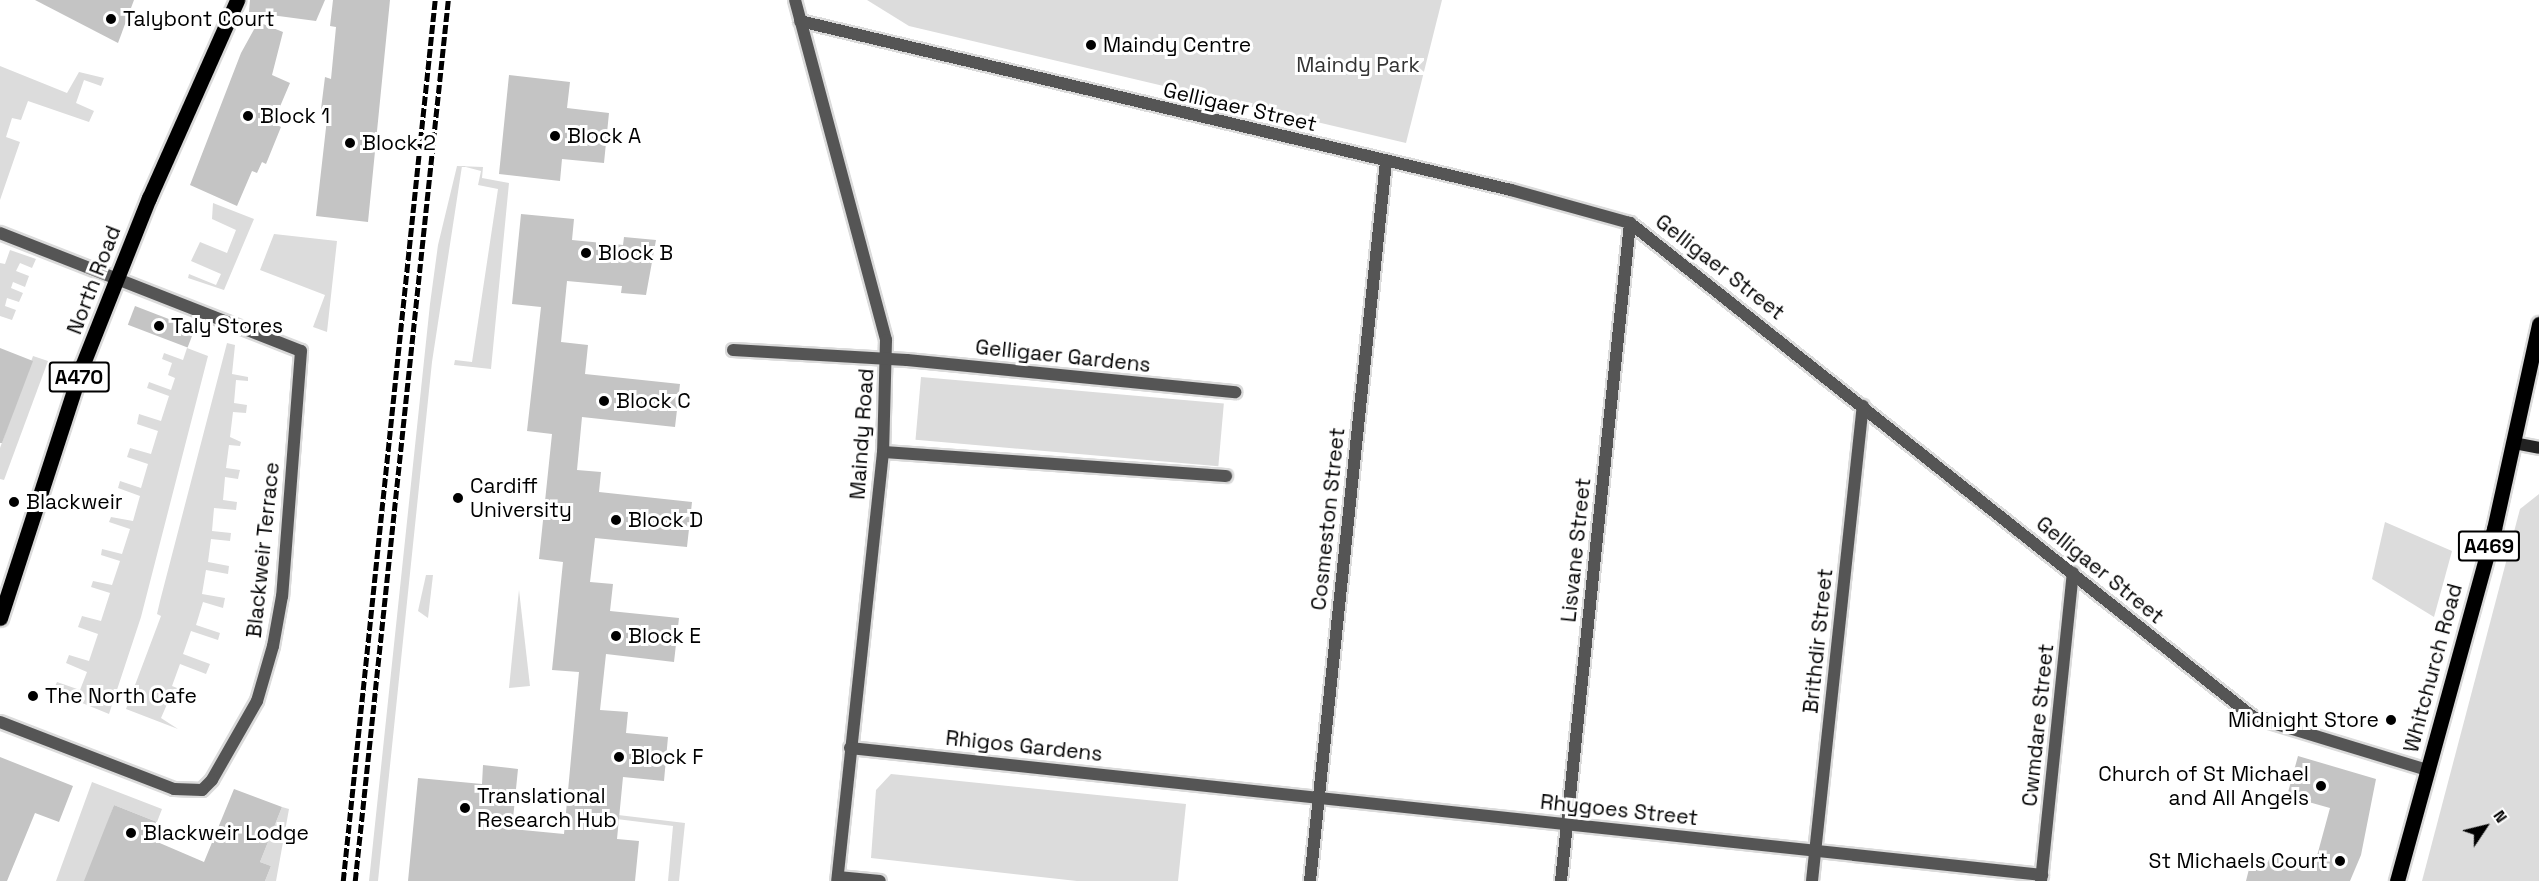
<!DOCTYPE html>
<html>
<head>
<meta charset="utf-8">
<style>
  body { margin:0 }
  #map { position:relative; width:2539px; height:881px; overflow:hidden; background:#fff; font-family:"Space Grotesk",sans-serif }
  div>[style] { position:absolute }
  .green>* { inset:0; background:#dcdcdc; transform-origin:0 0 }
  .building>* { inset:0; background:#c4c4c4; transform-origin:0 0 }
  .roads { filter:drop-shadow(2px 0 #dbdbdb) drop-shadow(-2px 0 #dbdbdb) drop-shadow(0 2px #dbdbdb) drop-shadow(0 -2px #dbdbdb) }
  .street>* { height:12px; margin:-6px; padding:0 6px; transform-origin:6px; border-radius:6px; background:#555 }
  .secondary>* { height:12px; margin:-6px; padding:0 6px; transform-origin:6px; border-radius:6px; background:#222 }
  .primary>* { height:15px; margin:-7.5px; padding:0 7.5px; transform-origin:7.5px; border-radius:7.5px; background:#000 }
  .rail>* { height:4.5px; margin-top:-2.25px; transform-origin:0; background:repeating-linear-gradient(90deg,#000 0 9px,transparent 0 12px) }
  .dots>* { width:16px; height:16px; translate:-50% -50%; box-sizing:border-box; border:3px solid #fff; border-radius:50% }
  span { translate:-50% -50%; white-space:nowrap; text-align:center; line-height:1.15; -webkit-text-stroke:6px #fff; paint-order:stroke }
  .shield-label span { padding:2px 4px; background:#fff; border:2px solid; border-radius:4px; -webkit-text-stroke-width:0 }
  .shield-label { font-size:20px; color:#000; font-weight:700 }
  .poi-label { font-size:21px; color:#000 }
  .left { translate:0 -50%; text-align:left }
  .right { translate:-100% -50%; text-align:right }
  .park-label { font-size:21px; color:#333 }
  .street-label { font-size:21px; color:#000 }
  .north { position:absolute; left:2455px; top:797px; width:60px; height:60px; -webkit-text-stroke:4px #fff; paint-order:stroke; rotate:55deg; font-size:16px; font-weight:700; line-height:24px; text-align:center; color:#000 }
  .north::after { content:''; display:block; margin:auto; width:21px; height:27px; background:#000; clip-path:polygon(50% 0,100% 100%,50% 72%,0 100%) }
</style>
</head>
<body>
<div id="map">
  <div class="green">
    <i style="clip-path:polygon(867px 0,1442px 0,1406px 143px,909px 26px)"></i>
    <i style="clip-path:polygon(0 66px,67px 93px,79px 72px,104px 78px,101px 86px,84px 80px,76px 103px,94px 111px,89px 122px,28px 101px,21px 120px,12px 118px,6px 137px,20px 142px,0 200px)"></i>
    <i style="clip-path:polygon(457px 166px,483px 167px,482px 178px,509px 183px,491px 369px,454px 365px,455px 360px,472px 362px,498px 189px,478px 185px,481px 171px,462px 166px,432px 362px,378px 881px,369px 881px,430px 304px,438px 245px)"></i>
    <i style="clip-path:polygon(213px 203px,254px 219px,224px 290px,188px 278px,189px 274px,216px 285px,221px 274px,191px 261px,200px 242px,227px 253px,236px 230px,212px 219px)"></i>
    <i style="clip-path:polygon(274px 234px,337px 241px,327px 332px,313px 327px,325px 295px,260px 270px)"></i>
    <i style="clip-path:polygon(10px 250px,36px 259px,32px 268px,20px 263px,16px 271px,29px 276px,25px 287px,13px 282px,11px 288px,23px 293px,19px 302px,7px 298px,5px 306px,16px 310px,12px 320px,0 316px,0 263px,5px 264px)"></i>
    <i style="clip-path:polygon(227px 343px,235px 345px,232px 374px,248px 377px,248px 381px,236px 380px,234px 403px,247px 405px,246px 413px,233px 412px,230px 437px,241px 442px,240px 446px,229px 445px,226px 468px,240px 470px,239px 474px,238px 479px,225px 477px,224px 489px,223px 500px,237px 502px,236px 510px,214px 508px,212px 531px,231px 533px,230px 541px,211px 539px,208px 562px,229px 566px,228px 574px,206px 570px,202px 594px,225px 598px,223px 608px,203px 602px,196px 625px,220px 633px,218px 640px,191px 631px,183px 654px,210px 664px,206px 674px,180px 664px,172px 686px,197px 696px,194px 704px,171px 695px,161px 718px,178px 729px,126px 709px,161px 616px,157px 614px,160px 601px)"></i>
    <i style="clip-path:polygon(187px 348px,208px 356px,141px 617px,109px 714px,53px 691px,57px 682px,80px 690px,87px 672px,66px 663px,69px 655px,89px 661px,98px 634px,78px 627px,82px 616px,101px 621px,110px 593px,91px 587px,93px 581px,112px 585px,120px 561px,101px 555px,102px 549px,122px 554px,130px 529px,109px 522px,111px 517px,133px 521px,140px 496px,118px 488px,120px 481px,141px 488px,148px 464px,127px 457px,130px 448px,151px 454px,158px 431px,137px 424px,139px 414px,161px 421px,169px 396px,147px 388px,149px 382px,171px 390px,175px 378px,168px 375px,172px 363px,162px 359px,164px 353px,183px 360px)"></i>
    <i style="clip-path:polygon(33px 356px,48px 361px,4px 480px,0 479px,0 448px)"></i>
    <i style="left:921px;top:377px;width:304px;height:63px;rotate:5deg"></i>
    <i style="clip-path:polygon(2539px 494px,2539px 881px,2422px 881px,2520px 509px)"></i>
    <i style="clip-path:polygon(2385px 522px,2452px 551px,2434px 617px,2372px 579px)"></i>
    <i style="clip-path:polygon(426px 575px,433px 575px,428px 618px,418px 611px)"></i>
    <i style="clip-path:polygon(519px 590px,530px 686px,509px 688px,513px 648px)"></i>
    <i style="clip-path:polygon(891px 774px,1186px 804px,1178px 881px,1077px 881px,871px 858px,876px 790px)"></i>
    <i style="clip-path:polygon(92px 782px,162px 809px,157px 822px,114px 805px,87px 881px,56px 881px)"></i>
    <i style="clip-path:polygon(282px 807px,289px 809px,276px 881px,265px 881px,271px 866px,260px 862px)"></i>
    <i style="clip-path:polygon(568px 809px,685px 823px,679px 881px,668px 881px,673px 826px,568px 813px)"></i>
  </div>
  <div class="building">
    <i style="clip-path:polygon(35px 0,134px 0,118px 43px)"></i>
    <i style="clip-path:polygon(250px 0,325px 0,316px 21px,249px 12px)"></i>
    <i style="clip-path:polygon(333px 0,390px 0,368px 222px,316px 216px,328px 110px,321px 109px,325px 77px,331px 79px,336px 27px,330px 26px)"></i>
    <i style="clip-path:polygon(258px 22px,283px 32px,272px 75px,290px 83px,273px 123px,281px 127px,266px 164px,262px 162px,257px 173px,252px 171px,237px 206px,190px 185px,241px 53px)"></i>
    <i style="clip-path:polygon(509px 75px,570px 82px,567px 108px,609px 113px,604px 163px,562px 159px,560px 181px,499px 174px)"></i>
    <i style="clip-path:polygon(521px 214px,574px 219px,572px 240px,623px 245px,624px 237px,656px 240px,646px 295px,621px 293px,622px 286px,567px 281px,561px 342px,588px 345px,585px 374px,680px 384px,675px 427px,582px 417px,577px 470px,601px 472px,599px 492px,692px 502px,687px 547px,595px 538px,590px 582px,613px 584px,610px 611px,679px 618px,674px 662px,606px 654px,600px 710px,628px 712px,626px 733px,668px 737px,664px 781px,623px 777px,617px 839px,639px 841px,635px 881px,408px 881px,418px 778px,482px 784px,483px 765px,518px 769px,512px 829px,564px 834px,579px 672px,552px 670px,563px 562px,539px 559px,552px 434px,527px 431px,541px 307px,512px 304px)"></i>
    <i style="left:135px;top:306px;width:64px;height:20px;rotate:21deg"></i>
    <i style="clip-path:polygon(0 348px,33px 361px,2px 443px,0 443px)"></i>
    <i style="clip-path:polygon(2298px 756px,2376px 779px,2361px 855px,2350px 881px,2246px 881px,2252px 857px,2268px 862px,2271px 854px,2314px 867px,2330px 808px,2287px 796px)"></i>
    <i style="clip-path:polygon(0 757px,73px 786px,59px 822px,35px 813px,7px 881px,0 881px)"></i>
    <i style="clip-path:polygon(234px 789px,282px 807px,260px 862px,271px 866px,265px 881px,84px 881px,114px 805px,162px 824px,155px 841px,204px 862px)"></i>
  </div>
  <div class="roads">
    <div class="street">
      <i style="left:795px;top:0;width:352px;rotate:75deg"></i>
      <i style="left:886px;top:340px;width:112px;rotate:91.5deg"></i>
      <i style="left:883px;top:452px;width:431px;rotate:96.1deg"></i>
      <i style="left:800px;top:21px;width:731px;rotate:13.37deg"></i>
      <i style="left:1511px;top:190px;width:123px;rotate:15.5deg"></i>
      <i style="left:1630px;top:223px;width:795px;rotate:38.41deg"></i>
      <i style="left:2253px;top:717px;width:182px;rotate:16.9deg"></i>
      <i style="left:0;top:233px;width:323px;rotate:21.4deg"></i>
      <i style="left:301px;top:351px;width:246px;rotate:94.4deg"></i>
      <i style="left:282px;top:596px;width:51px;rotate:100.2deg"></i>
      <i style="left:273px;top:646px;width:57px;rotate:106.2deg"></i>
      <i style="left:257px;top:701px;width:91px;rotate:119.7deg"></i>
      <i style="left:212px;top:780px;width:14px;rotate:135deg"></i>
      <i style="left:202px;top:790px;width:28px;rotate:-178deg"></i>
      <i style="left:174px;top:789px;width:186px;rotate:-158.9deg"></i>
      <i style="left:733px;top:350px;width:174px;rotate:3.3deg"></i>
      <i style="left:907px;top:360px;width:330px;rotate:5.6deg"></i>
      <i style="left:883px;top:452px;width:344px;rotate:4deg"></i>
      <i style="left:850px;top:748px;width:1199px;rotate:6.08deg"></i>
      <i style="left:838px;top:877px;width:42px;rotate:5.4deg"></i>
      <i style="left:1310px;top:881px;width:724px;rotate:-83.97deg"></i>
      <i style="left:1561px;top:881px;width:662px;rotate:-84.01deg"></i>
      <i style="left:1812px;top:881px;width:478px;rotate:-83.9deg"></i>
      <i style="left:2041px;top:881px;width:310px;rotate:-84.1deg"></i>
    </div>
    <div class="secondary">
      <i style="left:2514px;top:443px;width:25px;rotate:11deg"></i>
    </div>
    <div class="primary">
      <i style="left:0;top:618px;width:265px;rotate:-72deg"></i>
      <i style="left:82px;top:366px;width:181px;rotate:-68.3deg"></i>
      <i style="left:149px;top:198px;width:217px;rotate:-66deg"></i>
      <i style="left:2397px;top:881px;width:365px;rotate:-74.6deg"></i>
      <i style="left:2494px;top:529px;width:210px;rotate:-77.6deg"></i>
    </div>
  </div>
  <div class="rail">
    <i style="left:343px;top:881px;width:886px;rotate:-84.04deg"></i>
    <i style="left:355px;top:881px;width:886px;rotate:-83.97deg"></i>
  </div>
  <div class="dots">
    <i style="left:111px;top:19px;background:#000"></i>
    <i style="left:1091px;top:45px;background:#000"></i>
    <i style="left:248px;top:116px;background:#000"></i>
    <i style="left:555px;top:136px;background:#000"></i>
    <i style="left:350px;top:143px;background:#000"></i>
    <i style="left:586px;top:253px;background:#000"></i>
    <i style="left:159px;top:326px;background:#000"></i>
    <i style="left:604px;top:401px;background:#000"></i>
    <i style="left:458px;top:498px;background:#000"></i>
    <i style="left:14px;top:502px;background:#000"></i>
    <i style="left:616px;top:520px;background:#000"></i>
    <i style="left:616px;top:636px;background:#000"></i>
    <i style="left:33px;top:696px;background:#000"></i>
    <i style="left:2391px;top:720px;background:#000"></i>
    <i style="left:619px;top:757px;background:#000"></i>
    <i style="left:2321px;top:786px;background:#000"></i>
    <i style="left:465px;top:808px;background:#000"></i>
    <i style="left:131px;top:833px;background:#000"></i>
    <i style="left:2340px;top:861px;background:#000"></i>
  </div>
  <div class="shield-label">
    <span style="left:79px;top:377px">A470</span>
    <span style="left:2489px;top:546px">A469</span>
  </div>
  <div class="poi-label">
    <span class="left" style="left:123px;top:19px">Talybont Court</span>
    <span class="left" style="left:1103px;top:45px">Maindy Centre</span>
    <span class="left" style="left:260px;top:116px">Block 1</span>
    <span class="left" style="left:567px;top:136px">Block A</span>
    <span class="left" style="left:362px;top:143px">Block 2</span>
    <span class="left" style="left:598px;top:253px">Block B</span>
    <span class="left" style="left:171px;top:326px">Taly Stores</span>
    <span class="left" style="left:616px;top:401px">Block C</span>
    <span class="left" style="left:470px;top:498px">Cardiff<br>University</span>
    <span class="left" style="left:26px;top:502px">Blackweir</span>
    <span class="left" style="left:628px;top:520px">Block D</span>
    <span class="left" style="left:628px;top:636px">Block E</span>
    <span class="left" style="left:45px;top:696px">The North Cafe</span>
    <span class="right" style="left:2379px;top:720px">Midnight Store</span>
    <span class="left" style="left:631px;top:757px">Block F</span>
    <span class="right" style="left:2309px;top:786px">Church of St Michael<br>and All Angels</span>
    <span class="left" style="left:477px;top:808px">Translational<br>Research Hub</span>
    <span class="left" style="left:143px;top:833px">Blackweir Lodge</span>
    <span class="right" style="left:2328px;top:861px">St Michaels Court</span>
  </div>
  <div class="park-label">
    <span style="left:1358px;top:65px">Maindy Park</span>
  </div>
  <div class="street-label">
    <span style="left:1240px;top:107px;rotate:13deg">Gelligaer Street</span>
    <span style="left:1720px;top:267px;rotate:38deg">Gelligaer Street</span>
    <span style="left:94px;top:280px;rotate:-69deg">North Road</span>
    <span style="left:1063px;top:356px;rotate:6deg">Gelligaer Gardens</span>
    <span style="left:862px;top:434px;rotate:-86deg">Maindy Road</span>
    <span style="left:1328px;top:519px;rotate:-84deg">Cosmeston Street</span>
    <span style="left:263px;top:550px;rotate:-84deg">Blackweir Terrace</span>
    <span style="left:1576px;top:550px;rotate:-84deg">Lisvane Street</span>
    <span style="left:2100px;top:570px;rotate:39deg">Gelligaer Street</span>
    <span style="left:1818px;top:641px;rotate:-84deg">Brithdir Street</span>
    <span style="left:2433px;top:668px;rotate:-75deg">Whitchurch Road</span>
    <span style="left:2038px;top:725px;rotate:-84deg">Cwmdare Street</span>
    <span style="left:1024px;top:746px;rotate:6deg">Rhigos Gardens</span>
    <span style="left:1619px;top:810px;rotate:6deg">Rhygoes Street</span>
  </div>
  <div class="north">N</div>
</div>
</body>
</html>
